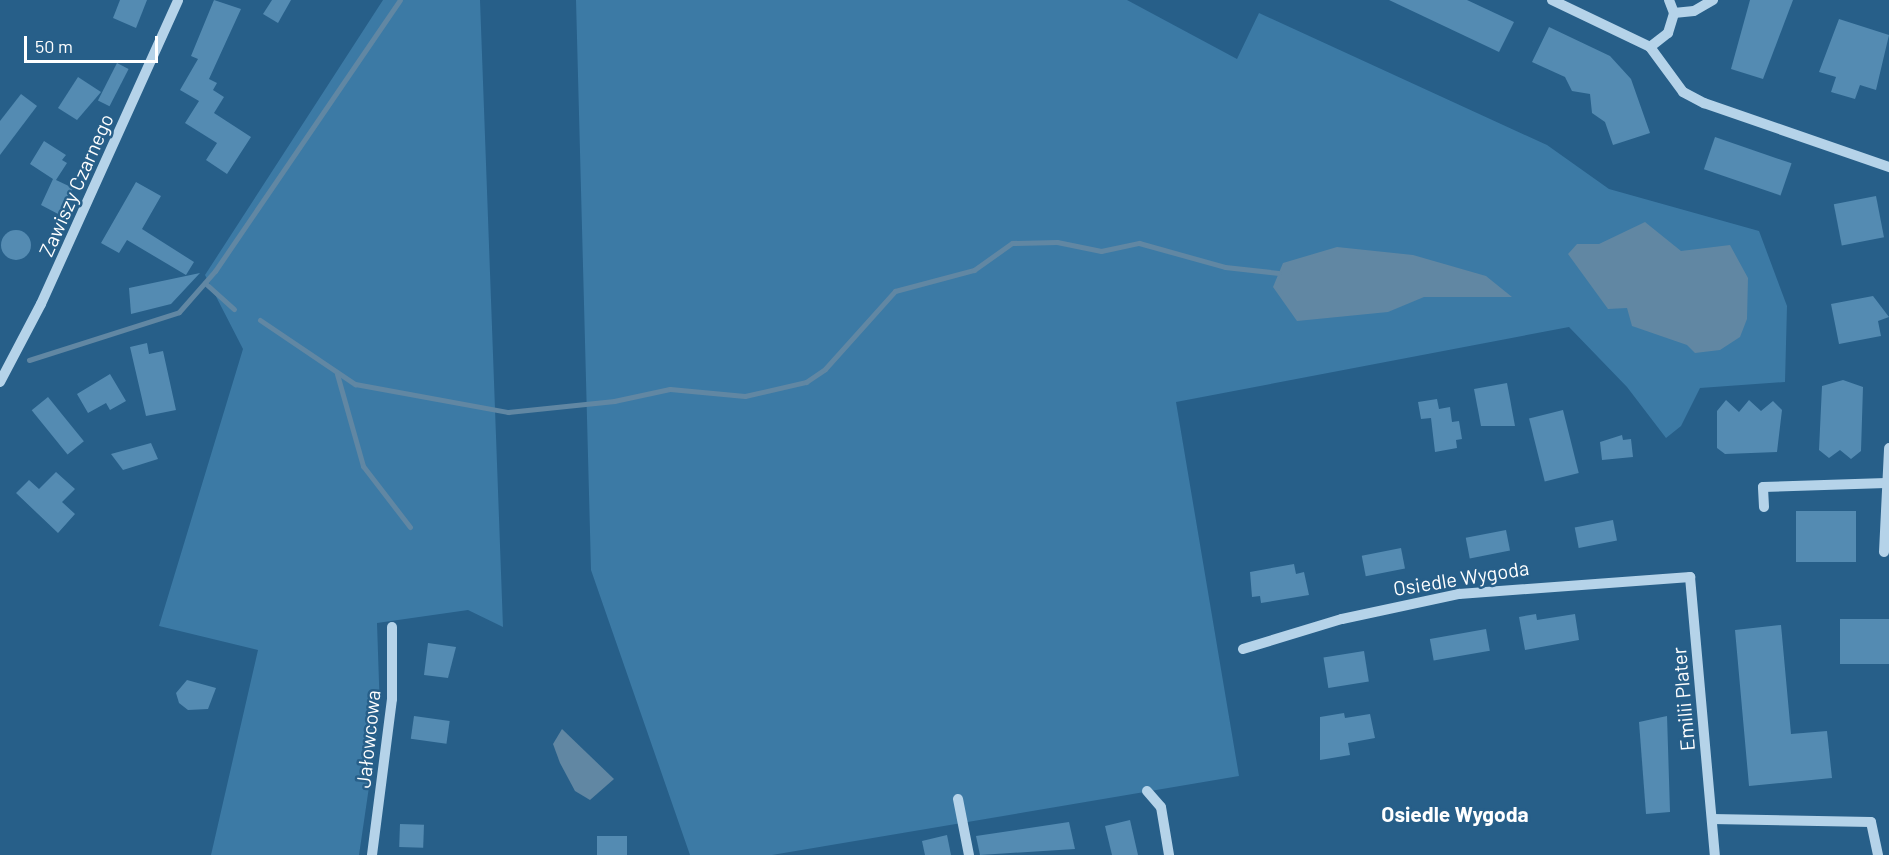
<!DOCTYPE html>
<html>
<head>
<meta charset="utf-8">
<style>
  body { margin:0 }
  #map { position:relative; width:1889px; height:855px; overflow:hidden; background:#275f89; font-family:Barlow,sans-serif }
  div>[style] { position:absolute }
  .green>* { inset:0; background:#3c7aa5 }
  .water>* { inset:0; background:#6187a3 }
  .stream>* { height:5px; margin:-2.5px; padding:0 2.5px; transform-origin:2.5px; border-radius:2.5px; background:#6187a3 }
  .building>* { inset:0; background:#548bb2; transform-origin:0 0 }
  .round { border-radius:50% }
  .minor>* { height:10px; margin:-5px; padding:0 5px; transform-origin:5px; border-radius:5px; background:#b5d3e9 }
  span { translate:-50% -50%; white-space:nowrap; text-align:center; line-height:1.15; -webkit-text-stroke:5px #275f89; paint-order:stroke }
  .street-label { font-size:20px; color:#fff }
  .neighbourhood-label { font-size:21px; color:#fff; font-weight:700 }
  .scale { position:absolute; left:24px; top:36px; width:134px; height:27px; box-sizing:border-box; border:3px solid #fff; border-top:0; padding-left:8px; font-size:18px; line-height:21px; white-space:nowrap; color:#fff; -webkit-text-stroke:4px #275f89; paint-order:stroke }
</style>
</head>
<body>
<div id="map">
  <div class="green">
    <i style="clip-path:polygon(383px 0,480px 0,503px 627px,468px 610px,377px 623px,380px 712px,359px 855px,211px 855px,258px 650px,159px 626px,243px 349px,205px 275px)"></i>
    <i style="clip-path:polygon(576px 0,1127px 0,1237px 59px,1259px 13px,1547px 145px,1609px 189px,1759px 231px,1787px 306px,1785px 382px,1700px 388px,1681px 426px,1666px 438px,1627px 387px,1569px 327px,1176px 402px,1239px 776px,772px 855px,690px 855px,591px 570px)"></i>
  </div>
  <div class="water">
    <i style="clip-path:polygon(1645px 222px,1681px 251px,1730px 245px,1748px 278px,1747px 319px,1740px 337px,1720px 350px,1695px 353px,1687px 345px,1632px 326px,1627px 308px,1608px 309px,1568px 254px,1577px 244px,1599px 244px)"></i>
    <i style="clip-path:polygon(1337px 247px,1413px 255px,1486px 276px,1512px 297px,1424px 297px,1388px 312px,1297px 321px,1273px 287px,1283px 263px)"></i>
    <i style="clip-path:polygon(562px 729px,614px 779px,590px 800px,575px 791px,560px 763px,553px 744px)"></i>
  </div>
  <div class="stream">
    <i style="left:205px;top:283px;width:39px;rotate:42deg"></i>
    <i style="left:260px;top:320px;width:115px;rotate:34deg"></i>
    <i style="left:355px;top:384px;width:156px;rotate:10.4deg"></i>
    <i style="left:508px;top:412px;width:107px;rotate:-5.9deg"></i>
    <i style="left:614px;top:401px;width:57px;rotate:-12.1deg"></i>
    <i style="left:670px;top:389px;width:75px;rotate:5.3deg"></i>
    <i style="left:745px;top:396px;width:63px;rotate:-12.9deg"></i>
    <i style="left:806px;top:382px;width:23px;rotate:-34deg"></i>
    <i style="left:825px;top:369px;width:105px;rotate:-48.1deg"></i>
    <i style="left:895px;top:291px;width:82px;rotate:-14.9deg"></i>
    <i style="left:974px;top:270px;width:47px;rotate:-35.4deg"></i>
    <i style="left:1012px;top:243px;width:45px;rotate:-1.3deg"></i>
    <i style="left:1057px;top:242px;width:45px;rotate:11.6deg"></i>
    <i style="left:1101px;top:251px;width:39px;rotate:-12deg"></i>
    <i style="left:1139px;top:243px;width:89px;rotate:15.6deg"></i>
    <i style="left:1225px;top:267px;width:54px;rotate:6.3deg"></i>
    <i style="left:29px;top:360px;width:157px;rotate:-17.7deg"></i>
    <i style="left:179px;top:312px;width:55px;rotate:-48.7deg"></i>
    <i style="left:215px;top:271px;width:328px;rotate:-55.7deg"></i>
    <i style="left:337px;top:374px;width:96px;rotate:74.2deg"></i>
    <i style="left:363px;top:466px;width:77px;rotate:52.4deg"></i>
  </div>
  <div class="building">
    <i style="clip-path:polygon(120px 0,147px 0,136px 28px,113px 18px)"></i>
    <i style="clip-path:polygon(214px 0,241px 9px,209px 79px,217px 83px,213px 90px,224px 97px,214px 113px,251px 137px,227px 174px,206px 160px,217px 143px,185px 123px,199px 101px,180px 90px,198px 59px,191px 56px)"></i>
    <i style="clip-path:polygon(272px 0,291px 0,278px 23px,263px 14px)"></i>
    <i style="clip-path:polygon(1389px 0,1467px 0,1514px 22px,1499px 52px)"></i>
    <i style="clip-path:polygon(1750px 0,1793px 0,1763px 79px,1731px 69px)"></i>
    <i style="clip-path:polygon(1839px 19px,1889px 35px,1876px 90px,1860px 85px,1855px 99px,1831px 92px,1836px 77px,1819px 72px)"></i>
    <i style="clip-path:polygon(1549px 27px,1610px 56px,1631px 79px,1650px 133px,1613px 145px,1605px 122px,1592px 113px,1590px 94px,1572px 91px,1565px 77px,1532px 62px)"></i>
    <i style="left:117px;top:63px;width:13px;height:42px;rotate:27deg"></i>
    <i style="clip-path:polygon(78px 77px,101px 92px,77px 120px,58px 108px)"></i>
    <i style="clip-path:polygon(21px 94px,37px 106px,0 155px,0 121px)"></i>
    <i style="left:1715px;top:137px;width:81px;height:34px;rotate:19deg"></i>
    <i style="clip-path:polygon(44px 141px,66px 155px,62px 160px,67px 163px,56px 180px,73px 188px,60px 215px,41px 205px,53px 179px,30px 164px)"></i>
    <i style="clip-path:polygon(136px 182px,161px 196px,142px 229px,194px 262px,186px 275px,127px 240px,119px 253px,101px 243px)"></i>
    <i style="left:1876px;top:196px;width:42px;height:43px;rotate:79deg"></i>
    <i class="round" style="left:1px;top:230px;width:30px;height:30px"></i>
    <i style="clip-path:polygon(200px 273px,171px 304px,131px 314px,129px 288px)"></i>
    <i style="clip-path:polygon(1873px 296px,1889px 317px,1878px 321px,1881px 336px,1839px 344px,1831px 304px)"></i>
    <i style="clip-path:polygon(147px 343px,149px 354px,163px 351px,176px 410px,146px 416px,130px 347px)"></i>
    <i style="clip-path:polygon(110px 374px,126px 401px,110px 410px,106px 403px,88px 413px,77px 394px)"></i>
    <i style="clip-path:polygon(1843px 380px,1863px 387px,1861px 451px,1851px 459px,1840px 450px,1829px 458px,1819px 450px,1822px 386px)"></i>
    <i style="clip-path:polygon(1507px 383px,1515px 426px,1481px 426px,1474px 389px)"></i>
    <i style="left:48px;top:397px;width:57px;height:21px;rotate:51deg"></i>
    <i style="clip-path:polygon(1437px 399px,1439px 409px,1450px 407px,1452px 422px,1459px 421px,1462px 439px,1456px 440px,1457px 448px,1435px 452px,1431px 418px,1421px 419px,1418px 402px)"></i>
    <i style="clip-path:polygon(1726px 400px,1739px 412px,1749px 400px,1761px 411px,1773px 401px,1782px 410px,1777px 452px,1725px 454px,1717px 448px,1717px 411px)"></i>
    <i style="left:1563px;top:410px;width:65px;height:35px;rotate:76deg"></i>
    <i style="clip-path:polygon(1622px 435px,1623px 440px,1631px 439px,1633px 457px,1602px 460px,1600px 442px)"></i>
    <i style="clip-path:polygon(151px 443px,158px 459px,123px 470px,111px 454px)"></i>
    <i style="clip-path:polygon(56px 472px,75px 489px,62px 502px,75px 514px,58px 533px,16px 493px,29px 480px,39px 489px)"></i>
    <i style="left:1796px;top:511px;width:60px;height:51px"></i>
    <i style="left:1613px;top:520px;width:21px;height:39px;rotate:79deg"></i>
    <i style="left:1506px;top:530px;width:21px;height:41px;rotate:79deg"></i>
    <i style="left:1401px;top:548px;width:21px;height:40px;rotate:79deg"></i>
    <i style="clip-path:polygon(1294px 564px,1296px 574px,1304px 572px,1309px 595px,1261px 603px,1260px 596px,1252px 597px,1250px 572px)"></i>
    <i style="clip-path:polygon(1536px 614px,1537px 620px,1575px 614px,1579px 640px,1525px 650px,1519px 617px)"></i>
    <i style="left:1840px;top:619px;width:49px;height:45px"></i>
    <i style="clip-path:polygon(1781px 625px,1791px 734px,1827px 731px,1832px 778px,1749px 786px,1735px 630px)"></i>
    <i style="left:1486px;top:629px;width:22px;height:57px;rotate:80deg"></i>
    <i style="clip-path:polygon(428px 643px,456px 647px,448px 678px,424px 675px)"></i>
    <i style="left:1364px;top:651px;width:31px;height:41px;rotate:81deg"></i>
    <i style="clip-path:polygon(187px 680px,216px 688px,208px 709px,188px 710px,179px 703px,176px 693px)"></i>
    <i style="clip-path:polygon(1344px 713px,1345px 718px,1370px 714px,1375px 738px,1348px 743px,1350px 755px,1320px 760px,1320px 717px)"></i>
    <i style="left:414px;top:716px;width:36px;height:23px;rotate:8deg"></i>
    <i style="clip-path:polygon(1667px 716px,1670px 812px,1646px 814px,1639px 722px)"></i>
    <i style="clip-path:polygon(1130px 820px,1138px 855px,1112px 855px,1105px 826px)"></i>
    <i style="clip-path:polygon(1069px 822px,1075px 849px,980px 855px,976px 836px)"></i>
    <i style="left:400px;top:824px;width:24px;height:23px;rotate:2deg"></i>
    <i style="clip-path:polygon(947px 835px,951px 855px,925px 855px,922px 841px)"></i>
    <i style="left:597px;top:836px;width:30px;height:19px"></i>
  </div>
  <div class="minor">
    <i style="left:1552px;top:0;width:109px;rotate:25.6deg"></i>
    <i style="left:1650px;top:47px;width:23px;rotate:-38deg"></i>
    <i style="left:1668px;top:33px;width:21px;rotate:-73deg"></i>
    <i style="left:1674px;top:13px;width:14px;rotate:-111deg"></i>
    <i style="left:1674px;top:13px;width:20px;rotate:-6deg"></i>
    <i style="left:1694px;top:11px;width:22px;rotate:-30deg"></i>
    <i style="left:1650px;top:47px;width:56px;rotate:53.7deg"></i>
    <i style="left:1683px;top:92px;width:24px;rotate:28deg"></i>
    <i style="left:1704px;top:103px;width:196px;rotate:19.1deg"></i>
    <i style="left:0;top:382px;width:88px;rotate:-62.3deg"></i>
    <i style="left:41px;top:304px;width:333px;rotate:-65.7deg"></i>
    <i style="left:1764px;top:507px;width:20px;rotate:-93deg"></i>
    <i style="left:1763px;top:487px;width:123px;rotate:-1.9deg"></i>
    <i style="left:1884px;top:552px;width:104px;rotate:-87.2deg"></i>
    <i style="left:1243px;top:649px;width:103px;rotate:-16.9deg"></i>
    <i style="left:1342px;top:619px;width:120px;rotate:-12.1deg"></i>
    <i style="left:1459px;top:594px;width:232px;rotate:-4.2deg"></i>
    <i style="left:1690px;top:577px;width:279px;rotate:84.9deg"></i>
    <i style="left:1147px;top:791px;width:21px;rotate:49deg"></i>
    <i style="left:1161px;top:807px;width:49px;rotate:80.5deg"></i>
    <i style="left:958px;top:799px;width:57px;rotate:78.9deg"></i>
    <i style="left:1712px;top:819px;width:159px;rotate:1.1deg"></i>
    <i style="left:1871px;top:822px;width:34px;rotate:78deg"></i>
    <i style="left:372px;top:855px;width:157px;rotate:-82.7deg"></i>
    <i style="left:392px;top:699px;width:72px;rotate:-90deg"></i>
  </div>
  <div class="street-label">
    <span style="left:76px;top:185px;rotate:-66deg">Zawiszy Czarnego</span>
    <span style="left:1461px;top:578px;rotate:-9deg">Osiedle Wygoda</span>
    <span style="left:1683px;top:699px;rotate:-95deg">Emilii Plater</span>
    <span style="left:368px;top:739px;rotate:-84deg">Jałowcowa</span>
  </div>
  <div class="neighbourhood-label">
    <span style="left:1455px;top:814px">Osiedle Wygoda</span>
  </div>
  <div class="scale">50 m</div>
</div>
</body>
</html>
